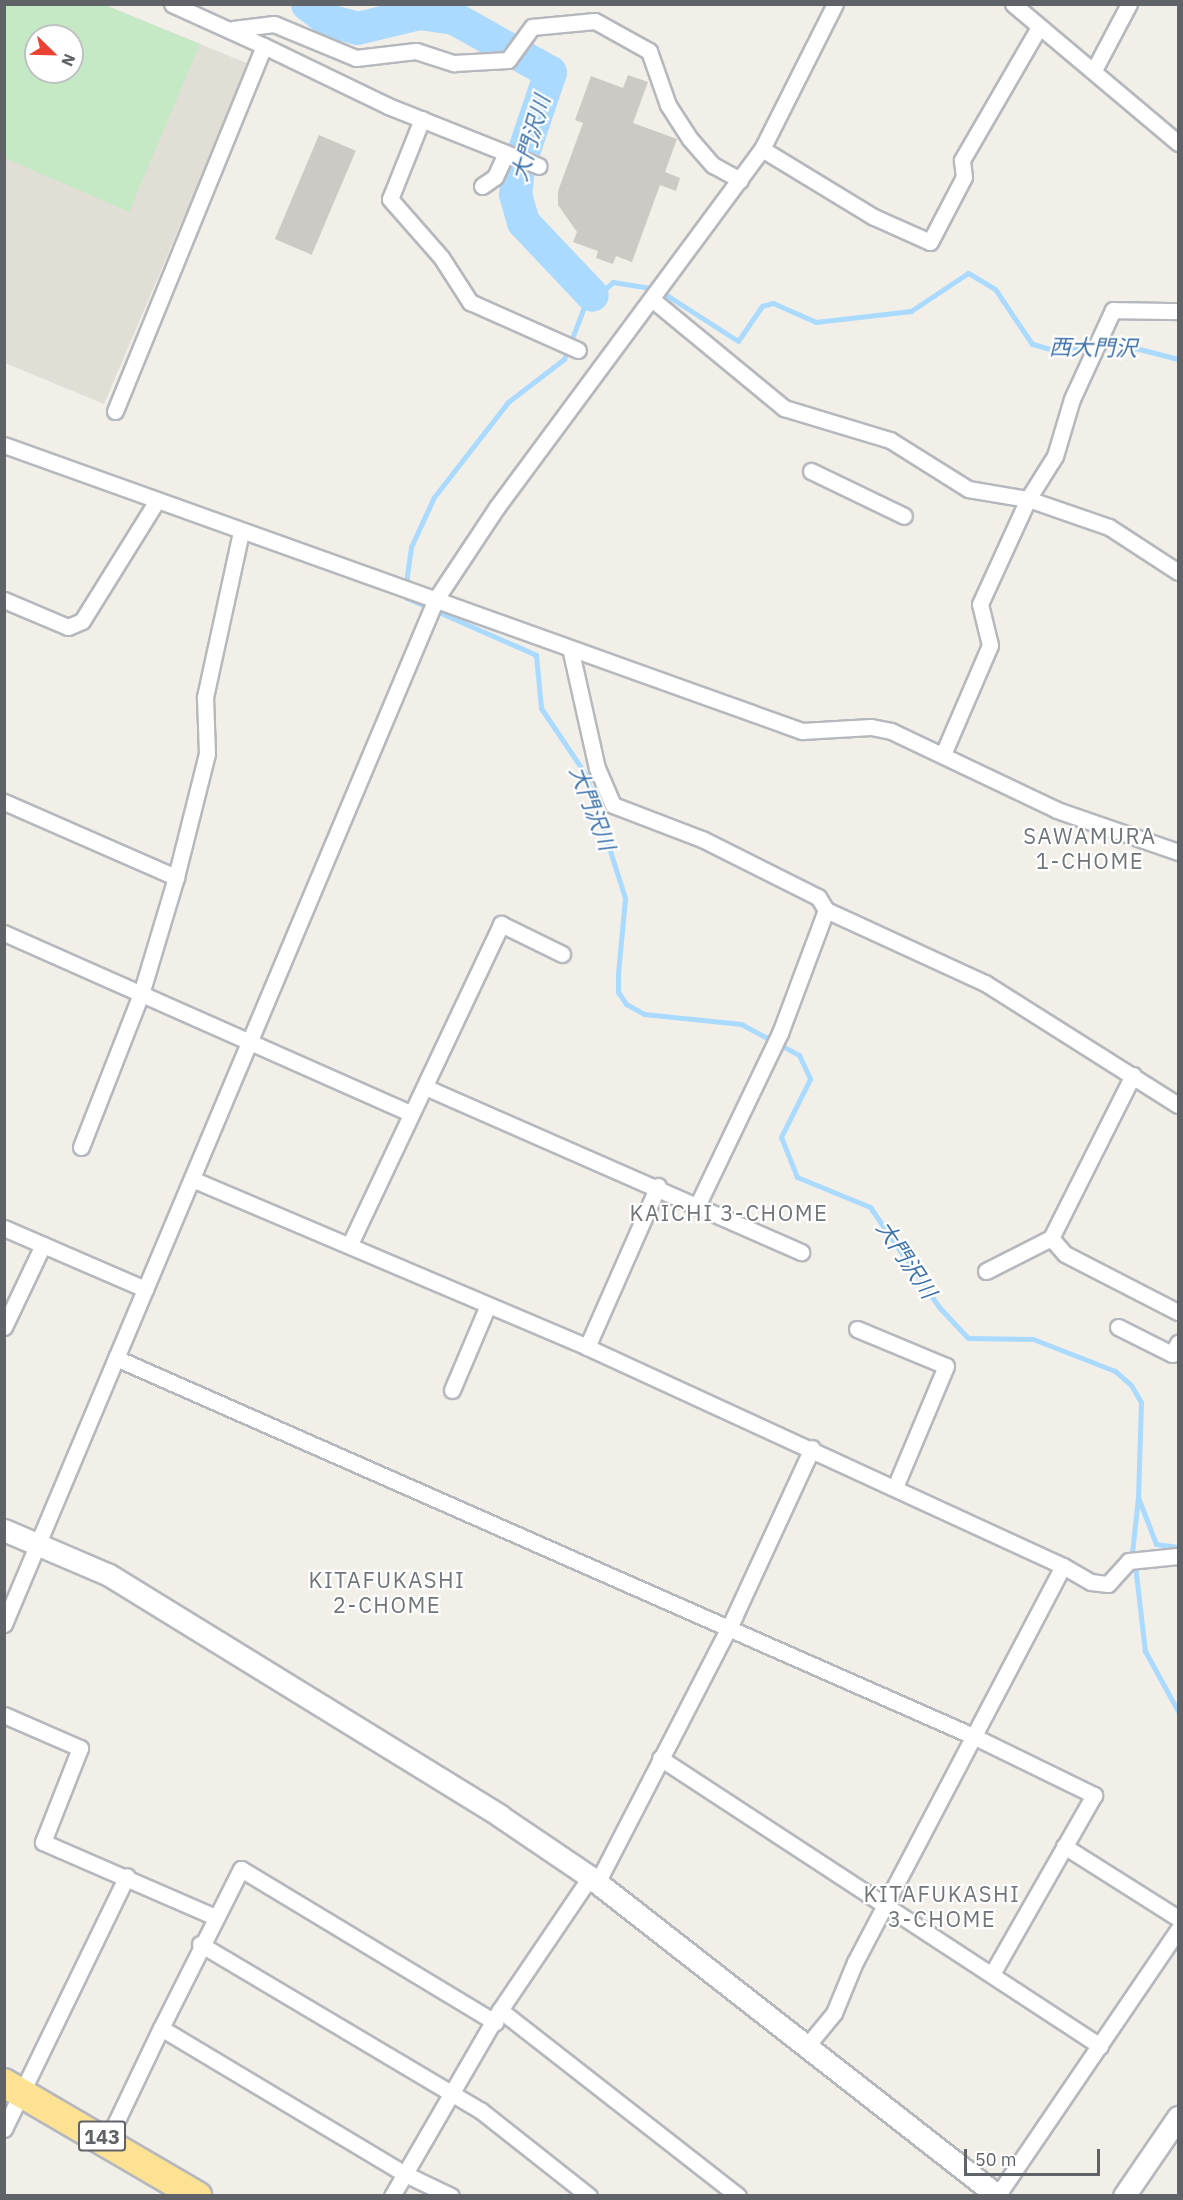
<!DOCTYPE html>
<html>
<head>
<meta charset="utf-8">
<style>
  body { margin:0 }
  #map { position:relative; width:1183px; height:2200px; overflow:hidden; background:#f1efe8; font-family:"IBM Plex Sans","Noto Sans JP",sans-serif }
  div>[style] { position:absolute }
  .education>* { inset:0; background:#e1ded6 }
  .green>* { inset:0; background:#c5e8c5 }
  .stream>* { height:5px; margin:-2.5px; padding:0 2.5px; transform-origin:2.5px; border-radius:2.5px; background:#aadaff }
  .river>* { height:33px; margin:-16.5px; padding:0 16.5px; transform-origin:16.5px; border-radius:16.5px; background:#aadaff }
  .building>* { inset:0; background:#cccac5; transform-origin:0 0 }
  .roads { filter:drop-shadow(2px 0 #b5b8bc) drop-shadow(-2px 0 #b5b8bc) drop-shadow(0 2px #b5b8bc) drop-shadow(0 -2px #b5b8bc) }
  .street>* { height:15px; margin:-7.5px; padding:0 7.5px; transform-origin:7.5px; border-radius:7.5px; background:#fff }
  .secondary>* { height:21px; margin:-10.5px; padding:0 10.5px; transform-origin:10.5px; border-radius:10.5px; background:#fff }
  .highway>* { height:28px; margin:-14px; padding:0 14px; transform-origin:14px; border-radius:14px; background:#fde293 }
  span { translate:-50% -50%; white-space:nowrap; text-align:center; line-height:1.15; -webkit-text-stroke:4.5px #fff; paint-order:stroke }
  .shield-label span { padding:2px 4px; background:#fff; border:2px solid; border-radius:4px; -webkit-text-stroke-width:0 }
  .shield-label { font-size:20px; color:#5f6368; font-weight:700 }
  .water-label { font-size:22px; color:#4174aa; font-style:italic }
  .neighbourhood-label { font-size:22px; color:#70757a; letter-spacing:1.5px }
  .frame { position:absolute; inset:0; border:6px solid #5f6368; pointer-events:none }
  .north { position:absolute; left:24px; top:24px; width:60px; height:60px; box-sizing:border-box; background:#fff; border:2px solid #bfc1c3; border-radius:50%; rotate:113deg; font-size:16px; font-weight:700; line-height:24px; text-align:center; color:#5f6368 }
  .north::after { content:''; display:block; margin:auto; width:21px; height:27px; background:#ea4335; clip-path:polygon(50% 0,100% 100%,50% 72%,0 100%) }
  .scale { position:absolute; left:964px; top:2149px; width:136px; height:27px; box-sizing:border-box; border:3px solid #5f6368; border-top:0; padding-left:8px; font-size:18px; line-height:21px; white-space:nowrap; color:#5f6368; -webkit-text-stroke:4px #fff; paint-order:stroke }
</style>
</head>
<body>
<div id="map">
  <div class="education">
    <i style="clip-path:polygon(evenodd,4px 5px,105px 5px,249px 64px,104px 404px,5px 363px,4px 5px,36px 36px,72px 36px,72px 72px,36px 72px,36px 36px)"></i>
  </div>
  <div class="green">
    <i style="clip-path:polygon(evenodd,5px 4px,105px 5px,200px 44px,129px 212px,5px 158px,5px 4px,36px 36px,72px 36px,72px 72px,36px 72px,36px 36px)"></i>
  </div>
  <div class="stream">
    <i style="left:1178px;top:359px;width:60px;rotate:-165.5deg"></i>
    <i style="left:1120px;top:344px;width:70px;rotate:175.9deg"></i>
    <i style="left:1050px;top:349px;width:19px;rotate:-164deg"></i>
    <i style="left:1032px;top:344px;width:66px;rotate:-123.9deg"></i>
    <i style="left:995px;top:289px;width:31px;rotate:-149deg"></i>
    <i style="left:968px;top:273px;width:69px;rotate:146.3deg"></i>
    <i style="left:911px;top:311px;width:96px;rotate:173.4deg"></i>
    <i style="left:816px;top:322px;width:47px;rotate:-156.2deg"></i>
    <i style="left:773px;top:303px;width:11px;rotate:165deg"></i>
    <i style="left:762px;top:306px;width:42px;rotate:124.4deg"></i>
    <i style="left:738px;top:341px;width:96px;rotate:-147.3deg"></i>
    <i style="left:657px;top:289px;width:45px;rotate:-171deg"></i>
    <i style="left:613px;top:282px;width:38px;rotate:139deg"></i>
    <i style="left:584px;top:307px;width:56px;rotate:111deg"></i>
    <i style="left:564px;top:359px;width:71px;rotate:142.5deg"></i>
    <i style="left:508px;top:402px;width:120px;rotate:127.9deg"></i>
    <i style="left:434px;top:497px;width:55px;rotate:114.7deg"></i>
    <i style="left:411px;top:547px;width:29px;rotate:98deg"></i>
    <i style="left:407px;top:576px;width:22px;rotate:90deg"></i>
    <i style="left:407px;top:598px;width:141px;rotate:23.8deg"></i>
    <i style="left:536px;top:655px;width:53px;rotate:84.6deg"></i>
    <i style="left:541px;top:708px;width:81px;rotate:56.1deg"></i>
    <i style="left:586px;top:775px;width:129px;rotate:72.4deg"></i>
    <i style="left:625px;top:898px;width:76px;rotate:95.3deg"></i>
    <i style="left:618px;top:974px;width:18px;rotate:90deg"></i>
    <i style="left:618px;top:992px;width:14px;rotate:56deg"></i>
    <i style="left:626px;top:1004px;width:21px;rotate:29deg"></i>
    <i style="left:644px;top:1014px;width:98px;rotate:5.9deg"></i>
    <i style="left:741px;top:1024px;width:66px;rotate:28.1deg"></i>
    <i style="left:799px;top:1055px;width:26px;rotate:65deg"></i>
    <i style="left:810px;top:1079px;width:65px;rotate:116.6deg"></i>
    <i style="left:781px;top:1137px;width:43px;rotate:68.2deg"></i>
    <i style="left:797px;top:1177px;width:79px;rotate:22.3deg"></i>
    <i style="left:870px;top:1207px;width:121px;rotate:55.4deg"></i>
    <i style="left:939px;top:1307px;width:42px;rotate:46.9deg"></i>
    <i style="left:968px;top:1338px;width:65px;rotate:0.9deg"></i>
    <i style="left:1033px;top:1339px;width:88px;rotate:21.3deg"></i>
    <i style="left:1115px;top:1371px;width:21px;rotate:41deg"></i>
    <i style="left:1131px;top:1385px;width:20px;rotate:60deg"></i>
    <i style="left:1141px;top:1402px;width:95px;rotate:91.8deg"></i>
    <i style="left:1138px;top:1497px;width:50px;rotate:69deg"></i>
    <i style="left:1156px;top:1544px;width:22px;rotate:8deg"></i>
    <i style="left:1132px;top:1553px;width:55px;rotate:-83.8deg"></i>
    <i style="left:1135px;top:1565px;width:87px;rotate:83.4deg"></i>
    <i style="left:1145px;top:1651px;width:68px;rotate:61.2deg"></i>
  </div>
  <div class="river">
    <i style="left:307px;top:4px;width:26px;rotate:37deg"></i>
    <i style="left:328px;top:20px;width:30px;rotate:15deg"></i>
    <i style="left:357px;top:28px;width:64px;rotate:-13.6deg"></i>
    <i style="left:419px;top:13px;width:35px;rotate:8deg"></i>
    <i style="left:454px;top:18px;width:110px;rotate:29.4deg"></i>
    <i style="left:550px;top:72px;width:100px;rotate:108.6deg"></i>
    <i style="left:518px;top:167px;width:27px;rotate:96deg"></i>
    <i style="left:515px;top:194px;width:29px;rotate:74deg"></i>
    <i style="left:523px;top:222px;width:100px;rotate:46.6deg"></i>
  </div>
  <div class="building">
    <i style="clip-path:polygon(628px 75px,648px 82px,633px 123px,677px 139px,665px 172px,680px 178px,676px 191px,660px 185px,632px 262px,616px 256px,613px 264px,596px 258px,598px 251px,573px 242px,577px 232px,558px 205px,558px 191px,583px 123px,575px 120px,591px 76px,623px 88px)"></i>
    <i style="left:319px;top:135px;width:40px;height:113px;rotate:23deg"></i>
  </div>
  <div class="roads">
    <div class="street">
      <i style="left:1013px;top:4px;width:216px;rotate:40.1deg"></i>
      <i style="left:233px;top:29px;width:41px;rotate:-7deg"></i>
      <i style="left:274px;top:24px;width:89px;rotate:22.5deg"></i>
      <i style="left:356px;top:58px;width:60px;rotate:-6.7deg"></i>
      <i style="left:416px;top:51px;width:40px;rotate:18deg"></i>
      <i style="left:454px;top:63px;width:54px;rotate:-3.2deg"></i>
      <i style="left:508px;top:60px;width:41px;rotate:-54deg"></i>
      <i style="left:532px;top:27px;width:63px;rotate:-5.4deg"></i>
      <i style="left:595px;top:21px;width:62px;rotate:29.1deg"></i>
      <i style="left:649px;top:51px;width:57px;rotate:70.6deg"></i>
      <i style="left:668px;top:105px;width:40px;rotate:57.1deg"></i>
      <i style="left:690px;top:139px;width:35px;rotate:49deg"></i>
      <i style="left:713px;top:165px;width:31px;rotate:29deg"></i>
      <i style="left:264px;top:46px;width:138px;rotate:25.8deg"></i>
      <i style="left:388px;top:106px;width:162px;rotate:21.7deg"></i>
      <i style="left:1094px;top:70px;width:75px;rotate:-62.1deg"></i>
      <i style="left:422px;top:119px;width:86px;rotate:111.8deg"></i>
      <i style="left:390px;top:199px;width:77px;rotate:48.7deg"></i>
      <i style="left:441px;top:257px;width:54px;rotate:57.2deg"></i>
      <i style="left:470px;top:302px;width:118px;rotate:24deg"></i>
      <i style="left:762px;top:149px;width:131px;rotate:31.3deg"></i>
      <i style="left:874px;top:217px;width:61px;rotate:24.1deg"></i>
      <i style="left:930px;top:242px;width:73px;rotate:-62.4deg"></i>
      <i style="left:964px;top:177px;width:17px;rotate:-97deg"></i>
      <i style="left:962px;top:160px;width:154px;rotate:-59.9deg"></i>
      <i style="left:482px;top:186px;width:16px;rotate:-35deg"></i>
      <i style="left:495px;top:177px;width:26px;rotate:-65deg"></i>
      <i style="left:653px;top:300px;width:170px;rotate:39.5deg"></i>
      <i style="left:784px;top:408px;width:111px;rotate:16.8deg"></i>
      <i style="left:890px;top:440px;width:92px;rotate:32.1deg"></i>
      <i style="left:968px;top:489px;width:61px;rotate:9.5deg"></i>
      <i style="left:1028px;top:499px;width:86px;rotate:19.1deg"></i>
      <i style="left:1109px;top:527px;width:82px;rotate:33.1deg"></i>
      <i style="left:115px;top:411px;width:394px;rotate:-67.8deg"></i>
      <i style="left:264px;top:46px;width:101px;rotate:-155.5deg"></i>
      <i style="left:4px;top:445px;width:848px;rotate:19.72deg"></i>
      <i style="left:802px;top:731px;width:69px;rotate:-3.3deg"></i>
      <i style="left:871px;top:727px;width:20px;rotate:11deg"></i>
      <i style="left:891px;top:731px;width:184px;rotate:25.4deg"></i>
      <i style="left:1057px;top:810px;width:128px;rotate:19.1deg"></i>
      <i style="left:811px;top:471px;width:103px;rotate:25.8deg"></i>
      <i style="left:4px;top:600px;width:69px;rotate:22.9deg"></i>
      <i style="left:68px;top:627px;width:15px;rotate:-23deg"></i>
      <i style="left:82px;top:621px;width:140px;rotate:-58.1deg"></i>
      <i style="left:571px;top:652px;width:119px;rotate:77.4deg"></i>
      <i style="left:597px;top:768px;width:40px;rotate:66.6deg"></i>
      <i style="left:613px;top:805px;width:95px;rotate:20.9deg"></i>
      <i style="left:702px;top:839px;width:130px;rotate:26.6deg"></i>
      <i style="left:818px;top:897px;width:15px;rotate:58deg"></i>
      <i style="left:826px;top:910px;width:175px;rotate:24.7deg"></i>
      <i style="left:985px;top:983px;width:228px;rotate:32.3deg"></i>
      <i style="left:944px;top:752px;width:116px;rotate:-66.7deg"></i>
      <i style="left:990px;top:645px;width:42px;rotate:-103.7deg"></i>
      <i style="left:980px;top:604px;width:115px;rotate:-65.4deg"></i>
      <i style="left:1028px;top:499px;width:51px;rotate:-57.9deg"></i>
      <i style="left:1055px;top:456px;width:59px;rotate:-73.4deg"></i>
      <i style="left:1072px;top:399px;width:98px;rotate:-65.3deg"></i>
      <i style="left:1113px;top:310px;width:65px;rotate:0.9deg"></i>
      <i style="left:4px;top:802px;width:188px;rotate:23.6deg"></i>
      <i style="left:4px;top:933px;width:445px;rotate:23.9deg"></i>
      <i style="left:1133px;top:1075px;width:182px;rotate:116.7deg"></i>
      <i style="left:1051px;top:1238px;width:21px;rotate:49deg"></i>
      <i style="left:1065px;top:1254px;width:127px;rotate:27.2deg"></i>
      <i style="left:425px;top:1087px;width:411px;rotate:23.7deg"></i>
      <i style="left:81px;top:1147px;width:164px;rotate:-68.6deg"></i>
      <i style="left:141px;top:994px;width:122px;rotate:-73.3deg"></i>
      <i style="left:176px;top:877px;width:127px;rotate:-75.9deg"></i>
      <i style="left:207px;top:754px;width:57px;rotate:-92deg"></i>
      <i style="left:205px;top:697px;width:169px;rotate:-77.7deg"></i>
      <i style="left:192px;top:1179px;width:429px;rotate:23deg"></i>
      <i style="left:587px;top:1347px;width:524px;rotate:24.71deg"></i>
      <i style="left:1063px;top:1566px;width:447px;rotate:117.7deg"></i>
      <i style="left:855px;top:1962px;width:55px;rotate:112.4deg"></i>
      <i style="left:834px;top:2013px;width:44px;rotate:129.5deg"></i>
      <i style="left:698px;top:1204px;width:190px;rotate:-64.4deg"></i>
      <i style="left:780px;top:1033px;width:131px;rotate:-69.5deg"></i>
      <i style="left:4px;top:1228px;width:154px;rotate:23.4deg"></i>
      <i style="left:350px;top:1244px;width:354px;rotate:-64.7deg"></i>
      <i style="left:501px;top:924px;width:68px;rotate:26.2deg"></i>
      <i style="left:986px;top:1271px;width:73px;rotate:-26.9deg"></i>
      <i style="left:4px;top:1327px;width:91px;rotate:-64.6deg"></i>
      <i style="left:1118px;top:1327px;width:60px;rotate:26.6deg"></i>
      <i style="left:1172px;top:1354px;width:13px;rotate:-61deg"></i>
      <i style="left:857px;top:1329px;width:96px;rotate:22.6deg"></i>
      <i style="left:946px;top:1366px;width:129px;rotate:112.8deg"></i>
      <i style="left:587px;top:1347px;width:176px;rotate:-66.2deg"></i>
      <i style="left:116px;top:1358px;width:937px;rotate:23.8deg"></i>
      <i style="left:973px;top:1736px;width:135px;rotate:26deg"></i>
      <i style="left:1094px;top:1795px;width:206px;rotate:119.7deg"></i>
      <i style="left:452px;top:1390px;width:92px;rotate:-67deg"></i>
      <i style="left:1063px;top:1566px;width:32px;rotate:30deg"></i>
      <i style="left:1091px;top:1582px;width:17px;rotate:7deg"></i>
      <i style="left:1108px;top:1584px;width:31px;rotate:-48deg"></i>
      <i style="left:1129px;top:1561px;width:49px;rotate:-5.8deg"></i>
      <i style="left:4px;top:1624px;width:1112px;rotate:-67.15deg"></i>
      <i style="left:436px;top:599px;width:110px;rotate:-56.5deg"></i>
      <i style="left:497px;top:507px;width:445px;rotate:-53.5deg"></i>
      <i style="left:762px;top:149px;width:162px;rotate:-63.3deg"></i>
      <i style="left:4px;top:1715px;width:83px;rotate:23.5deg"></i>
      <i style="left:80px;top:1748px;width:101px;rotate:111.5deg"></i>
      <i style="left:43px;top:1842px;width:185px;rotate:23.5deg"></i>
      <i style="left:660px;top:1758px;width:526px;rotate:33.21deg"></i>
      <i style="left:1064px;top:1846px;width:135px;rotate:32.3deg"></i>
      <i style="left:597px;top:1883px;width:299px;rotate:-62.7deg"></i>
      <i style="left:734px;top:1617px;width:186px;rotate:-65.2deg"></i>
      <i style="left:200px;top:1944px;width:326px;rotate:30.7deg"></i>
      <i style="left:480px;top:2110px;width:139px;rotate:38.3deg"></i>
      <i style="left:500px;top:2010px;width:302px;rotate:38deg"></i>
      <i style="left:161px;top:2028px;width:178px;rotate:-63.3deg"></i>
      <i style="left:241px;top:1869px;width:297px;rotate:31.1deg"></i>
      <i style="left:4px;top:2129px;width:281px;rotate:-64.1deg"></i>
      <i style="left:108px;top:2139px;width:123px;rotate:-64.5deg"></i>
      <i style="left:161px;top:2028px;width:284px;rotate:30.9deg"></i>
      <i style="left:405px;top:2174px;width:51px;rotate:25.6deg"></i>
      <i style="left:392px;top:2196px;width:215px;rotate:-59.9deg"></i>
      <i style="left:500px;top:2010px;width:161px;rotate:-55.9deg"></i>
      <i style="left:997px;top:2196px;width:322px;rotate:-55.8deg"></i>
    </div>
    <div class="secondary">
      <i style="left:4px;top:1530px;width:114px;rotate:23.2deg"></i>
      <i style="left:109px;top:1575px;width:459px;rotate:31.6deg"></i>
      <i style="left:500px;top:1816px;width:109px;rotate:34.1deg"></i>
      <i style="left:590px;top:1877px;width:518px;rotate:38.02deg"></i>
      <i style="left:1124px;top:2196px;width:96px;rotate:-55.6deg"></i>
    </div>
    <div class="highway">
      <i style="left:4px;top:2083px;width:224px;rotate:30.3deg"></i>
    </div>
  </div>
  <div class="shield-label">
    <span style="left:102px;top:2136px">143</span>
  </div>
  <div class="water-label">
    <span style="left:530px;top:138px;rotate:-74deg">大門沢川</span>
    <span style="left:1093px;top:347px;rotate:1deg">西大門沢</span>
    <span style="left:593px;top:808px;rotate:69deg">大門沢川</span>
    <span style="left:907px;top:1259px;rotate:56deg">大門沢川</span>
  </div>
  <div class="neighbourhood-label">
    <span style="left:1090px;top:848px">SAWAMURA<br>1-CHOME</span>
    <span style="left:729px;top:1213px">KAICHI 3-CHOME</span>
    <span style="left:387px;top:1592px">KITAFUKASHI<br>2-CHOME</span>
    <span style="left:942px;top:1906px">KITAFUKASHI<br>3-CHOME</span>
  </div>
  <div class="frame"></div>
  <div class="north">N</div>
  <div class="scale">50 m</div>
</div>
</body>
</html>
